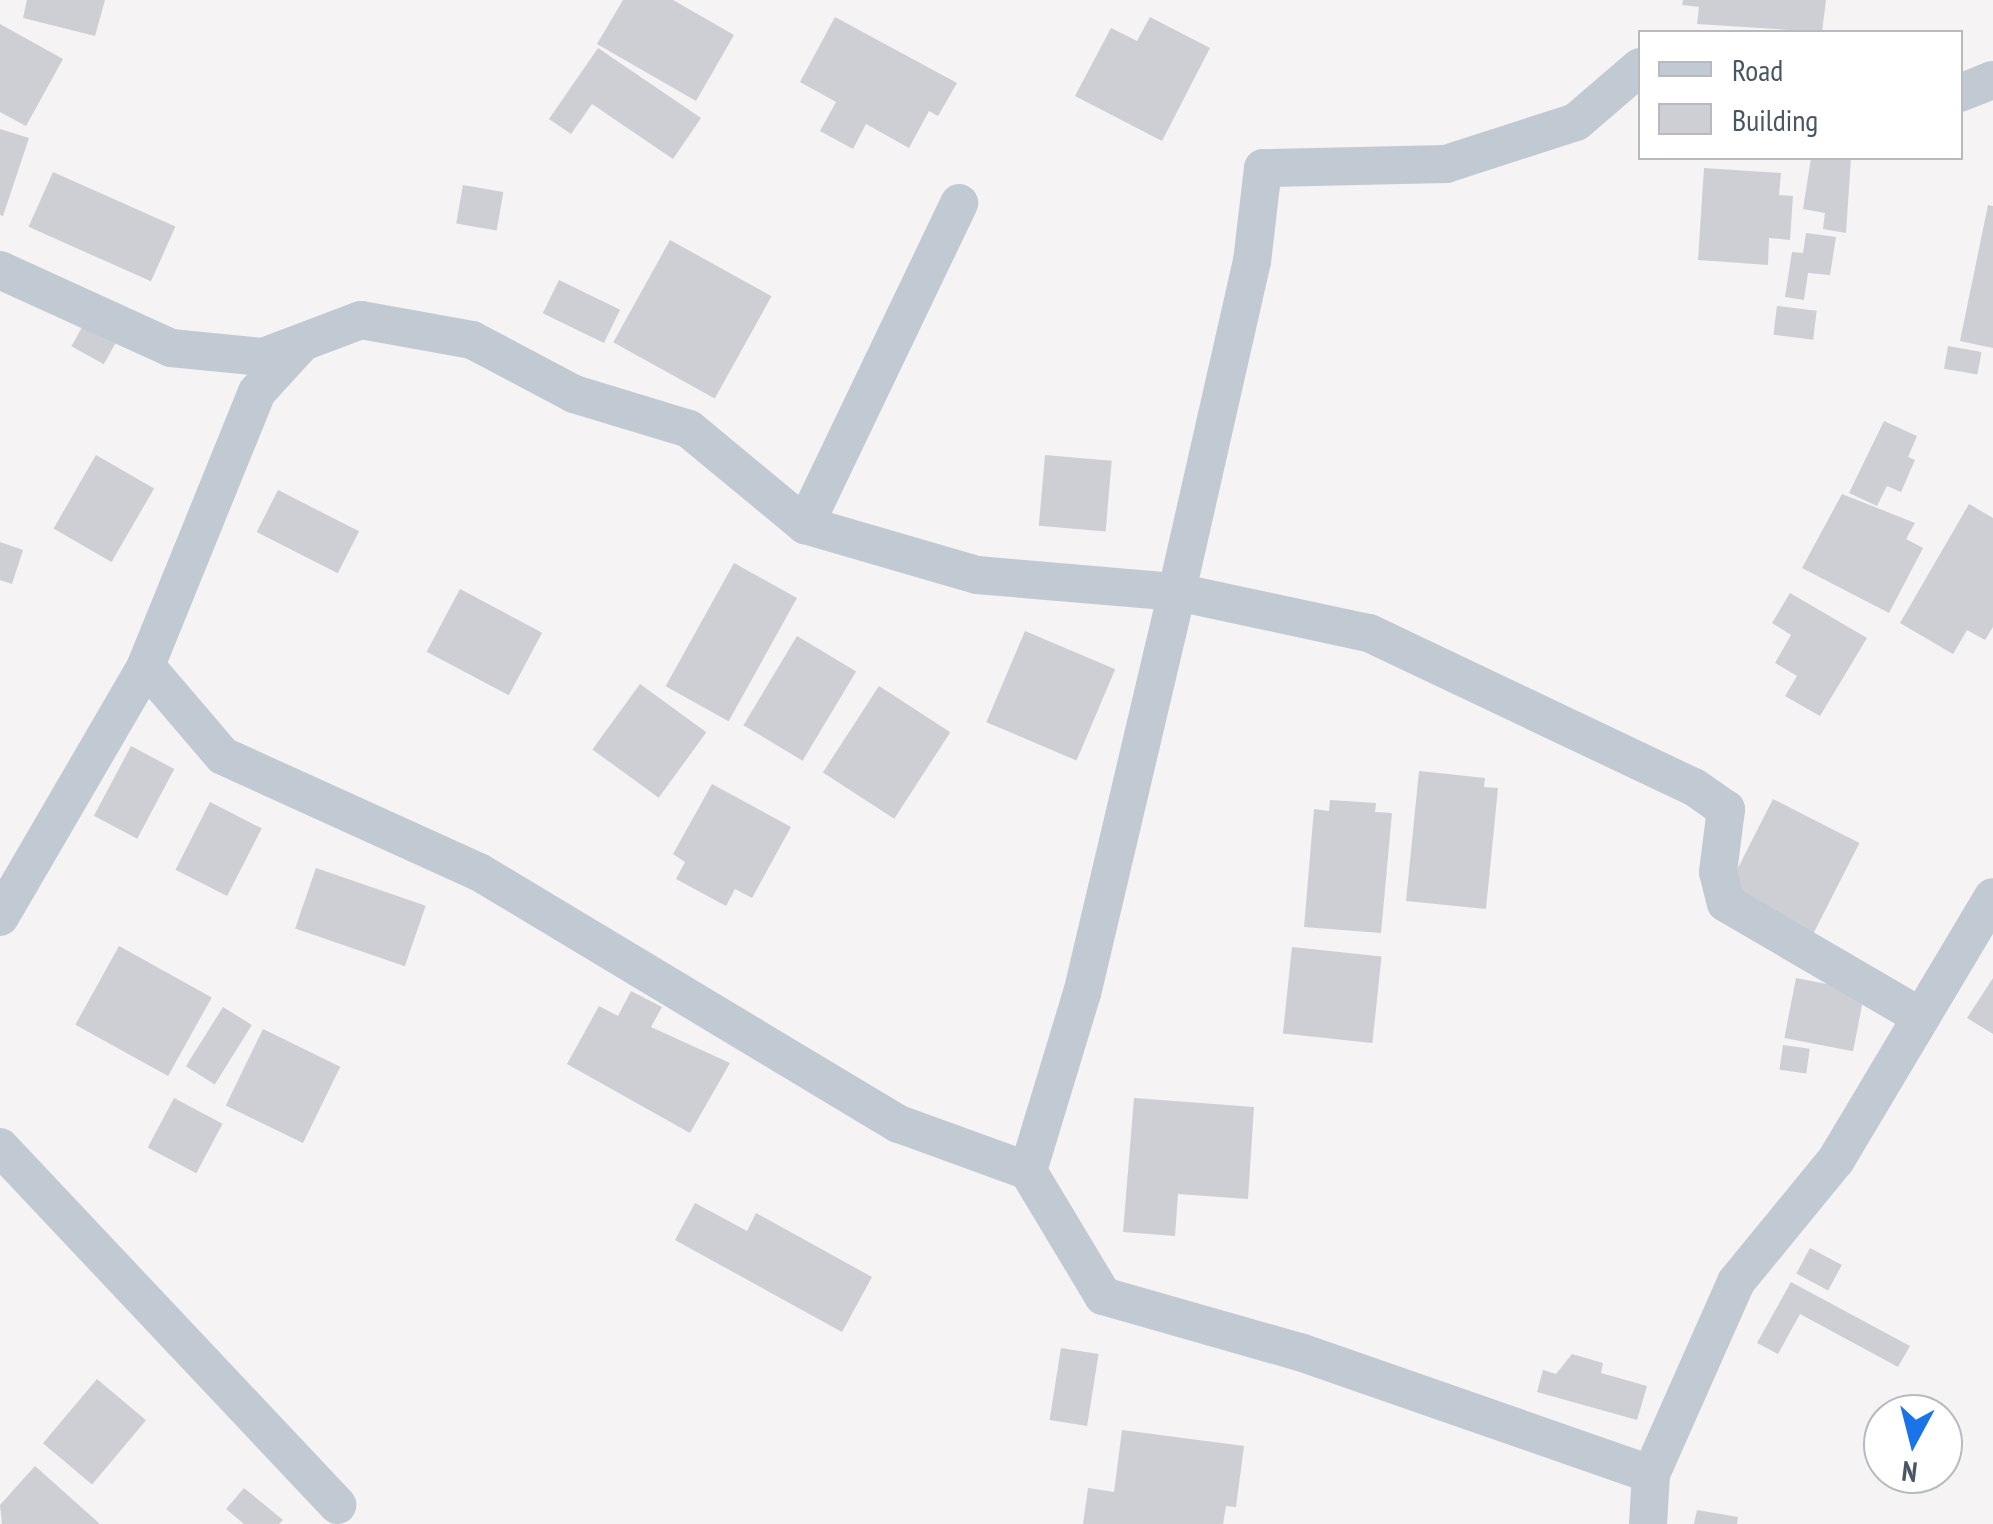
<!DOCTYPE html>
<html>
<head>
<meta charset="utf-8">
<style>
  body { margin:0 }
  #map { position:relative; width:1993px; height:1524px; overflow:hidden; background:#f5f3f3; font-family:"PT Sans Narrow",sans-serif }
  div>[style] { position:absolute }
  .building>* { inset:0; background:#cdcfd5; transform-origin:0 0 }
  .street>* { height:38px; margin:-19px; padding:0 19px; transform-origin:19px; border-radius:19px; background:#c1cad2 }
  span { translate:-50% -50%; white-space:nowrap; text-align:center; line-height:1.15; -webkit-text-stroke:9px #fff; paint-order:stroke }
  .legend { position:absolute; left:1638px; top:30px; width:325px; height:130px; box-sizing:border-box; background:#fff; border:2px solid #b7bbc0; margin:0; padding:12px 18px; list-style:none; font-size:30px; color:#4a5661 }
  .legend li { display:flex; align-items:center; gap:20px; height:50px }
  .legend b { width:50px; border:2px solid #b7bbc0 }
  .north { position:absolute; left:1863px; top:1394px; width:100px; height:100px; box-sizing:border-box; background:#fff; border:2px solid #b7bbc0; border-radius:50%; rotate:187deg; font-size:28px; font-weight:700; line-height:40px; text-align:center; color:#4a5661 }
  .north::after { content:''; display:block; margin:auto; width:35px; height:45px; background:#1a73e8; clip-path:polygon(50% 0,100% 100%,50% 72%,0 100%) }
</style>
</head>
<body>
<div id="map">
  <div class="building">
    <i style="clip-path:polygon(27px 0,105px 0,95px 36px,23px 18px)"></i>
    <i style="clip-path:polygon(623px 0,673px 0,734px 35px,696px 101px,597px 44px)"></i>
    <i style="clip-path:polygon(1683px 0,1826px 0,1822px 32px,1697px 24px,1699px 7px,1682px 5px)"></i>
    <i style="clip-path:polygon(835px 17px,957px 83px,938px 116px,929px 111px,909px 148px,866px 124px,853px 149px,820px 131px,836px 102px,800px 82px)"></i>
    <i style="clip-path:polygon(1150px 17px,1210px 48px,1162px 141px,1075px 96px,1111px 28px,1137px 41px)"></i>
    <i style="clip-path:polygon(0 24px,63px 59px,26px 126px,0 112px)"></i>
    <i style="clip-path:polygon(598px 48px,701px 118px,673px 159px,592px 104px,571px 134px,549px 119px)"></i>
    <i style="clip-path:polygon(0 129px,29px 138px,3px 216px,0 215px)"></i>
    <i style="clip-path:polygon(1811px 158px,1851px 158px,1846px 233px,1823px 229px,1825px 213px,1803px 209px)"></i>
    <i style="clip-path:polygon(1704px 168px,1781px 173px,1779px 195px,1793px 196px,1790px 240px,1769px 238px,1768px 265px,1698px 260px)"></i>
    <i style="left:53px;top:172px;width:134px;height:60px;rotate:24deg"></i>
    <i style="left:463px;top:185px;width:41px;height:39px;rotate:10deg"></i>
    <i style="clip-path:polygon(1988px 205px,1993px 206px,1993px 348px,1960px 341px)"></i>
    <i style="clip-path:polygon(1806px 233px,1836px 237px,1830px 275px,1808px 273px,1804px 300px,1785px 297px,1792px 252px,1803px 253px)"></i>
    <i style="left:670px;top:240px;width:116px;height:117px;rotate:29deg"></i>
    <i style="left:559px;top:280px;width:68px;height:37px;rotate:26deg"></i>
    <i style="left:1777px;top:306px;width:40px;height:29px;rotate:7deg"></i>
    <i style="left:86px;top:320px;width:37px;height:30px;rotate:29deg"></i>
    <i style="left:1948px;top:346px;width:34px;height:23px;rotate:10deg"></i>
    <i style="clip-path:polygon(1884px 421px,1917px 436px,1908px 457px,1915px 460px,1901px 492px,1887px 486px,1877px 506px,1849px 493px)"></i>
    <i style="left:96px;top:455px;width:67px;height:85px;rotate:30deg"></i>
    <i style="left:1045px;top:455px;width:67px;height:71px;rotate:5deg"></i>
    <i style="left:278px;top:490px;width:91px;height:47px;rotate:27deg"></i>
    <i style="clip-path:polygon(1842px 494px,1915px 523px,1906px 539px,1923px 548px,1889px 613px,1802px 568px)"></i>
    <i style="clip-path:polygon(1969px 504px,1993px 518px,1993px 627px,1985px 640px,1967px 630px,1953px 654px,1900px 623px)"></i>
    <i style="clip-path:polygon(0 542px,23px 550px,12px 584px,0 580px)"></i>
    <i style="left:734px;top:563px;width:72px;height:141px;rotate:29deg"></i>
    <i style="left:460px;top:589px;width:93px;height:71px;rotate:28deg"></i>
    <i style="clip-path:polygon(1790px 593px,1867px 638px,1820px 716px,1785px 696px,1797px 676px,1775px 663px,1791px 635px,1772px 623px)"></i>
    <i style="left:1025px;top:631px;width:98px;height:99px;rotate:23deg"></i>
    <i style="left:797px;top:636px;width:69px;height:104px;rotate:31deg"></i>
    <i style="left:640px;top:684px;width:82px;height:81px;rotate:36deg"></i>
    <i style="left:879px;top:686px;width:85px;height:103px;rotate:33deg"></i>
    <i style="left:131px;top:746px;width:49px;height:79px;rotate:28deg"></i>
    <i style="clip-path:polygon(1419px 771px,1485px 778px,1484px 787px,1498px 788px,1486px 909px,1406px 901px)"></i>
    <i style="clip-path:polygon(712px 784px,791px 827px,752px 898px,735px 889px,726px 906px,676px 879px,685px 862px,673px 854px)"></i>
    <i style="left:1773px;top:799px;width:97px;height:104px;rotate:27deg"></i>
    <i style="clip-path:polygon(1330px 800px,1376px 803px,1375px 812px,1392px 813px,1381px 933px,1304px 927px,1314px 809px,1329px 811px)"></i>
    <i style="left:210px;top:802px;width:58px;height:76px;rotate:27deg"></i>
    <i style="left:316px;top:868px;width:116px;height:64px;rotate:19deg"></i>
    <i style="left:119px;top:946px;width:106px;height:90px;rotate:29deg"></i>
    <i style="left:1292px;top:947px;width:90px;height:87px;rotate:6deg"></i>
    <i style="left:1796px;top:978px;width:70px;height:61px;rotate:11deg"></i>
    <i style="clip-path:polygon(1993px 978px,1993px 1034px,1967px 1018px)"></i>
    <i style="clip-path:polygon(631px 991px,662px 1007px,651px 1027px,730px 1063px,690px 1133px,567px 1064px,599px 1006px,618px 1016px)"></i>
    <i style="left:223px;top:1007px;width:34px;height:70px;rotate:32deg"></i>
    <i style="left:263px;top:1029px;width:86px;height:85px;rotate:26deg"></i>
    <i style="left:1783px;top:1045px;width:27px;height:25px;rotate:8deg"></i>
    <i style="left:174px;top:1098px;width:55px;height:56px;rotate:28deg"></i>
    <i style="clip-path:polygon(1134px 1098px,1254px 1107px,1248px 1199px,1178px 1194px,1175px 1236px,1123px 1232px)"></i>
    <i style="clip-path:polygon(695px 1203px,747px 1231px,756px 1213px,872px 1277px,842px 1332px,675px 1240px)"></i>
    <i style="left:1810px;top:1248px;width:36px;height:29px;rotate:28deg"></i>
    <i style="clip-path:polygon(1791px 1282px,1910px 1346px,1898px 1367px,1800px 1314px,1778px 1354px,1757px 1343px)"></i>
    <i style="left:1061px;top:1348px;width:38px;height:73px;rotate:9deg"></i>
    <i style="clip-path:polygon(1572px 1354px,1603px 1363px,1601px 1373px,1647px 1386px,1637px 1420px,1537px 1392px,1543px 1370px,1556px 1374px)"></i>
    <i style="left:97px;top:1379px;width:64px;height:84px;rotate:40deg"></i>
    <i style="clip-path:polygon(1122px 1430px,1244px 1446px,1236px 1507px,1226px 1506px,1223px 1524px,1083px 1524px,1088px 1488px,1114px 1492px)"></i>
    <i style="clip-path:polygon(35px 1466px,100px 1524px,2px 1524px,0 1505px)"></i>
    <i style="clip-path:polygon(244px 1488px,283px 1520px,279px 1524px,244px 1524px,226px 1509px)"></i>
    <i style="clip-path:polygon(1697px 1510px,1738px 1517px,1737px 1524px,1694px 1524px)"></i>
  </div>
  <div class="street">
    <i style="left:1640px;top:67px;width:84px;rotate:139.3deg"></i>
    <i style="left:1576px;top:122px;width:137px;rotate:162.1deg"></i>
    <i style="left:1446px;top:164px;width:183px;rotate:178.7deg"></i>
    <i style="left:1263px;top:168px;width:94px;rotate:96.7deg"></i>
    <i style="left:1252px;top:261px;width:339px;rotate:102.8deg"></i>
    <i style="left:1177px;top:592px;width:412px;rotate:103.3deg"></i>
    <i style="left:1082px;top:993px;width:186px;rotate:106.9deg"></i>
    <i style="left:1028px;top:1171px;width:146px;rotate:59deg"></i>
    <i style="left:1103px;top:1296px;width:205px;rotate:15.9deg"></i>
    <i style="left:1300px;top:1352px;width:372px;rotate:19.2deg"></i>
    <i style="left:1960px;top:93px;width:35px;rotate:-22deg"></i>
    <i style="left:0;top:270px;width:188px;rotate:24.5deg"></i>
    <i style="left:171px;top:348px;width:92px;rotate:5.6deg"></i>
    <i style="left:263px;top:357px;width:105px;rotate:-20.7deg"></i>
    <i style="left:361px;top:320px;width:113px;rotate:10.2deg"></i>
    <i style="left:472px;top:340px;width:115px;rotate:27.9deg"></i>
    <i style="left:574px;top:394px;width:120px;rotate:16.9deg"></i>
    <i style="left:689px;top:429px;width:151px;rotate:39.6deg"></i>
    <i style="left:805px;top:525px;width:179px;rotate:16.2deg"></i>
    <i style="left:977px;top:575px;width:201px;rotate:4.9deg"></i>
    <i style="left:1177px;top:592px;width:196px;rotate:12.1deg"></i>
    <i style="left:1369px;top:633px;width:360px;rotate:25.4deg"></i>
    <i style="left:1694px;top:787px;width:39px;rotate:35deg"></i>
    <i style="left:1726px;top:809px;width:64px;rotate:97.2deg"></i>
    <i style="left:1718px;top:872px;width:32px;rotate:76deg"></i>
    <i style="left:1726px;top:903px;width:226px;rotate:30.3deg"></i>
    <i style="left:301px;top:344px;width:65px;rotate:132.5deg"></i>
    <i style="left:257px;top:392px;width:296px;rotate:112.1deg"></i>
    <i style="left:146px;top:666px;width:118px;rotate:49.5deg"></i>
    <i style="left:223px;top:756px;width:281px;rotate:24.4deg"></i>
    <i style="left:479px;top:872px;width:490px;rotate:31deg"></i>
    <i style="left:899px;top:1124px;width:137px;rotate:20deg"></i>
    <i style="left:805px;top:525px;width:357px;rotate:-64.4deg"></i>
    <i style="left:0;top:917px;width:290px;rotate:-59.8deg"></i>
    <i style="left:0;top:1147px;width:492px;rotate:46.7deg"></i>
    <i style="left:1648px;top:1524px;width:50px;rotate:-86.6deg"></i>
    <i style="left:1651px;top:1474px;width:210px;rotate:-66.1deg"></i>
    <i style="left:1736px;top:1282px;width:158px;rotate:-50.7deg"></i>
    <i style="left:1836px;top:1160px;width:306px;rotate:-59.2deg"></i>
  </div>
  <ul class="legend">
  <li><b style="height:12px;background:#c1cad2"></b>Road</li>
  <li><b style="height:28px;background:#cdcfd5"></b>Building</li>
  </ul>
  <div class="north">N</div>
</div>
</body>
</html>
